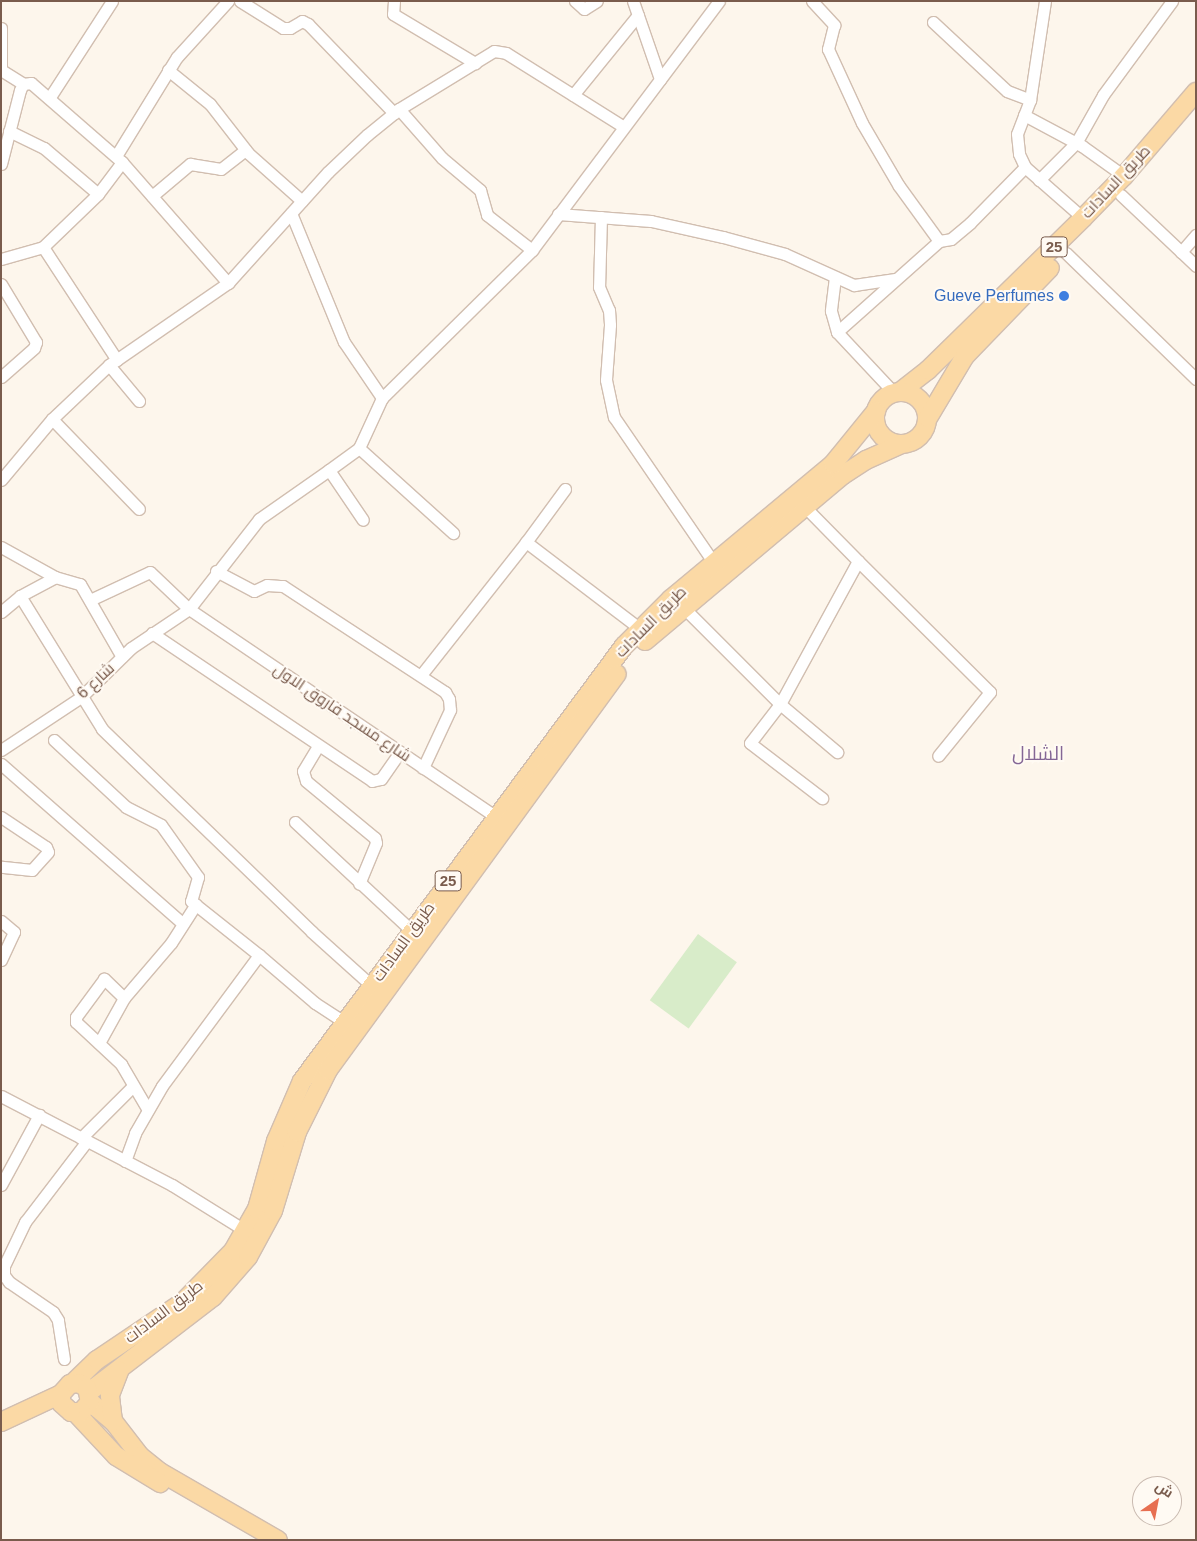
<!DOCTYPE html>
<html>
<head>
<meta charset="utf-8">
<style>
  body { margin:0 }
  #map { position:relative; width:1197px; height:1541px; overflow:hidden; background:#fdf6ec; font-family:Helvetica,Cairo,sans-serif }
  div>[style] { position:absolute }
  .green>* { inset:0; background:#d8ecc9; transform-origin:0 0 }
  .roads { filter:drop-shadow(1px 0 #d1beb0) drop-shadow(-1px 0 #d1beb0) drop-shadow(0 1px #d1beb0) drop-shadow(0 -1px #d1beb0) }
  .minor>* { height:11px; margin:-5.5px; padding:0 5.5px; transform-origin:5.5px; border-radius:5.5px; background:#fff }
  .primary>* { height:18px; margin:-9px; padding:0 9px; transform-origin:9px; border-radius:9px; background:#fbd9a5 }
  .primary>.ring { margin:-9px; padding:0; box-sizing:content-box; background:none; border:18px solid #fbd9a5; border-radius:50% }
  .dots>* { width:14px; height:14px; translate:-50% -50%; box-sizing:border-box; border:2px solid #fffaf3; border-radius:50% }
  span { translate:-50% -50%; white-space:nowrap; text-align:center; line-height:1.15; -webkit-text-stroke:4px #fffaf3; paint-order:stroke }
  .shield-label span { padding:1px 4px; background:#fffaf3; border:1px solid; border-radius:4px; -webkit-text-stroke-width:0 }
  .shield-label { font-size:15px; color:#7a5c4d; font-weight:700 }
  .street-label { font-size:16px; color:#7a5c4d }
  .shop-label { font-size:16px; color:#366cbe }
  .right { translate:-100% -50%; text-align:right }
  .quarter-label { font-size:19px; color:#846695 }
  .frame { position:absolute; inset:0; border:2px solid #7a5c4d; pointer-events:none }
  .north { position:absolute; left:1132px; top:1476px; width:50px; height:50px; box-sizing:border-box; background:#fffaf3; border:1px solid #cabbb1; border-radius:50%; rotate:33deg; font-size:14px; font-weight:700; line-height:20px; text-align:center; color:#7a5c4d }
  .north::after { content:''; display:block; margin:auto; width:18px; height:22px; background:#e76f51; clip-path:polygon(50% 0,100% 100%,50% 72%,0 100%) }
</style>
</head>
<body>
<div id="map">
  <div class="green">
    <i style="left:698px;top:934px;width:48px;height:82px;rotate:36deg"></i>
  </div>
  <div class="roads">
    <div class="minor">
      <i style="left:240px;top:1px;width:51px;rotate:32.1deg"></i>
      <i style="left:283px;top:28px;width:7px"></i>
      <i style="left:290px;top:28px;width:14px;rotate:-30deg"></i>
      <i style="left:302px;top:21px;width:7px;rotate:27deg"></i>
      <i style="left:308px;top:24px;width:124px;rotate:46deg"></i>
      <i style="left:394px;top:1px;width:13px;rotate:94deg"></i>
      <i style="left:393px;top:14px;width:96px;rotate:30.9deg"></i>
      <i style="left:575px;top:1px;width:12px;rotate:42deg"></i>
      <i style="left:584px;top:9px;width:15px;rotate:-32deg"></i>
      <i style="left:633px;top:1px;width:83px;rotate:70.9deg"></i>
      <i style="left:812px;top:1px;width:33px;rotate:47deg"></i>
      <i style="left:834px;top:25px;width:25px;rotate:104deg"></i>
      <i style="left:828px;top:49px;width:81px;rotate:65.3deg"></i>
      <i style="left:862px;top:123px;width:73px;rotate:59.6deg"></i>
      <i style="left:899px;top:186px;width:68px;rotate:54deg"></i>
      <i style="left:1045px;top:1px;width:100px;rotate:98.6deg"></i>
      <i style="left:1030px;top:100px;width:36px;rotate:111deg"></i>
      <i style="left:1017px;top:134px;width:20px;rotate:84deg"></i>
      <i style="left:1019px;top:154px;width:14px;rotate:65deg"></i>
      <i style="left:1025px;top:167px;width:77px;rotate:41.3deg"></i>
      <i style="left:933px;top:22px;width:101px;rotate:43deg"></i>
      <i style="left:1007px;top:91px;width:25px;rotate:21deg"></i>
      <i style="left:1px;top:28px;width:42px;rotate:90deg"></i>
      <i style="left:1px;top:70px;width:26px;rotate:32deg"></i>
      <i style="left:168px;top:70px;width:54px;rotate:39deg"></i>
      <i style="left:210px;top:104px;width:62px;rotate:52.2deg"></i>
      <i style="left:248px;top:153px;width:72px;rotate:41.6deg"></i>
      <i style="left:573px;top:95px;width:103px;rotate:-50.9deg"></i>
      <i style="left:50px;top:97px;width:114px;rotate:-57.1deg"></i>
      <i style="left:399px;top:109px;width:65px;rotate:48.7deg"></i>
      <i style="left:442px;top:158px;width:50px;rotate:40.1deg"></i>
      <i style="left:480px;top:190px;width:26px;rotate:74deg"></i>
      <i style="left:487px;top:215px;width:57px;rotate:37.9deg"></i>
      <i style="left:1024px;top:115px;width:66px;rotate:28.1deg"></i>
      <i style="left:1082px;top:146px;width:52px;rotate:35.5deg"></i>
      <i style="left:9px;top:131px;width:39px;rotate:26deg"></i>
      <i style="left:44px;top:148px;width:71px;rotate:40.4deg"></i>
      <i style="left:116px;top:156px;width:116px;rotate:-58.4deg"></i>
      <i style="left:177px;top:57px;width:76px;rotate:-47.7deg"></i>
      <i style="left:1px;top:164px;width:76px;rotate:-75.6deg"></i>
      <i style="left:20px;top:90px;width:7px;rotate:-63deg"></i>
      <i style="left:23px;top:84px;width:8px;rotate:-7deg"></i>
      <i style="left:31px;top:83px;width:121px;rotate:41deg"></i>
      <i style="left:122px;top:162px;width:161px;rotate:48.8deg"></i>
      <i style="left:1039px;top:180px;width:52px;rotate:-45deg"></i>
      <i style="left:1076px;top:143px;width:55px;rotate:-60.6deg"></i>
      <i style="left:1103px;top:95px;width:117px;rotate:-53.7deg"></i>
      <i style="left:1121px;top:195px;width:103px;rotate:43.4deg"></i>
      <i style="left:152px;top:196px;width:50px;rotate:-40.1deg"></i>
      <i style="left:190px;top:164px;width:31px;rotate:9deg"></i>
      <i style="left:221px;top:169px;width:31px;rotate:-38deg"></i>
      <i style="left:291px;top:213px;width:139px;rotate:67.7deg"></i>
      <i style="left:344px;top:342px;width:68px;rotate:55.8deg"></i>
      <i style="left:558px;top:214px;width:93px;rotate:4.3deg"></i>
      <i style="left:651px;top:221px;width:74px;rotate:12.5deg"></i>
      <i style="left:723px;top:237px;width:64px;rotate:15.3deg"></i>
      <i style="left:785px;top:254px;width:76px;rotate:24.2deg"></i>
      <i style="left:854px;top:285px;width:40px;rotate:-8.5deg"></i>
      <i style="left:601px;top:217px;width:70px;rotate:91.6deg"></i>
      <i style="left:599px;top:287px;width:25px;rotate:67deg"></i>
      <i style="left:609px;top:310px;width:15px;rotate:86deg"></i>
      <i style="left:610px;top:325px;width:55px;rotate:94.2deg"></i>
      <i style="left:606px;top:380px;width:38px;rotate:78deg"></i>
      <i style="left:614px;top:417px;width:177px;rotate:55.6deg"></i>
      <i style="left:43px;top:247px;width:135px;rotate:56.8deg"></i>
      <i style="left:1181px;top:252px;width:23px;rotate:-49deg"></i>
      <i style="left:1066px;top:253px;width:181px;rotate:44.1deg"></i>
      <i style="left:1px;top:259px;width:44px;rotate:-15.9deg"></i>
      <i style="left:43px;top:247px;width:76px;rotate:-43.9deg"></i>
      <i style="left:98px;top:194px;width:40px;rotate:-53deg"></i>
      <i style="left:835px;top:277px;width:34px;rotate:97deg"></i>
      <i style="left:831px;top:311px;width:22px;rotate:74deg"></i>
      <i style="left:837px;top:332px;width:83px;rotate:46.9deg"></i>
      <i style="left:1px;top:284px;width:68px;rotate:58.9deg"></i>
      <i style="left:36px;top:342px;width:6px;rotate:108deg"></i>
      <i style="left:34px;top:348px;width:44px;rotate:138.7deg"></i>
      <i style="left:837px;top:332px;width:137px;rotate:-41.7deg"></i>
      <i style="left:939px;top:241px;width:12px;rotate:-9deg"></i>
      <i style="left:951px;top:239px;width:25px;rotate:-40deg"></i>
      <i style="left:970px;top:223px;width:78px;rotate:-45.5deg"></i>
      <i style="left:109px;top:365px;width:47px;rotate:50.2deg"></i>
      <i style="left:52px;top:419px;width:125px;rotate:46deg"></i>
      <i style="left:359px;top:448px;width:55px;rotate:-65.3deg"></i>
      <i style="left:382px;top:398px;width:211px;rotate:-44.6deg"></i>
      <i style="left:532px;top:250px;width:311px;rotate:-53.1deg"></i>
      <i style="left:329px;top:470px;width:37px;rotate:-36deg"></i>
      <i style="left:359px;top:448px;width:127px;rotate:42.1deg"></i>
      <i style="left:1px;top:480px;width:80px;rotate:-50.1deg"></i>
      <i style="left:52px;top:419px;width:79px;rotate:-43.5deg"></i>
      <i style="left:109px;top:365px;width:145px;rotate:-34.6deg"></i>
      <i style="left:228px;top:283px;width:149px;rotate:-48deg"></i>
      <i style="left:328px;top:172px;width:54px;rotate:-43.5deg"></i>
      <i style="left:367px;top:135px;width:41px;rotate:-39.1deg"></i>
      <i style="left:399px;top:109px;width:111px;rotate:-31.4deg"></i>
      <i style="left:494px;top:51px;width:12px;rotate:9deg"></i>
      <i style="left:506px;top:53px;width:139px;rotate:32.1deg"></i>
      <i style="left:565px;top:489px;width:66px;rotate:126.3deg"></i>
      <i style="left:526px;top:542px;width:143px;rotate:37.3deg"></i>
      <i style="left:805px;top:507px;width:76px;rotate:45.5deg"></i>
      <i style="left:858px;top:561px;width:163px;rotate:118.6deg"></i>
      <i style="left:780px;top:704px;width:49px;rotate:127.6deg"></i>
      <i style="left:750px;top:743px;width:91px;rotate:37.4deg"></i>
      <i style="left:1px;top:547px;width:62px;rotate:29.1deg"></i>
      <i style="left:55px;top:577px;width:26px;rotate:16deg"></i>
      <i style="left:80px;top:584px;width:84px;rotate:60.1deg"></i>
      <i style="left:858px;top:561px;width:186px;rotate:44.8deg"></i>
      <i style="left:990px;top:692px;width:82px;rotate:129.1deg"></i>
      <i style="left:216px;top:571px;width:43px;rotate:27.8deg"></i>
      <i style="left:254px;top:591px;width:14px;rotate:-25deg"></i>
      <i style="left:267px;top:585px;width:16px;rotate:4deg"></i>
      <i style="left:283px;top:586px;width:194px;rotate:33.2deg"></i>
      <i style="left:445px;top:692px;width:8px;rotate:60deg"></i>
      <i style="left:449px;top:699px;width:11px;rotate:85deg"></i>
      <i style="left:450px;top:710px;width:64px;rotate:115deg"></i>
      <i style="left:20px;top:596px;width:156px;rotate:58.3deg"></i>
      <i style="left:102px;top:729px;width:292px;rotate:44deg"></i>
      <i style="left:312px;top:932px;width:81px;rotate:42deg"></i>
      <i style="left:90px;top:600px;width:66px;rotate:-25deg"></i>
      <i style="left:150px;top:572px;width:54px;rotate:43.5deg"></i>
      <i style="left:189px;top:609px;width:369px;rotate:34.1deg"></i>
      <i style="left:683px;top:607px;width:137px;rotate:45deg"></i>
      <i style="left:780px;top:704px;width:75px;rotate:40.1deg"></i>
      <i style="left:1px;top:612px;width:25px;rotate:-40deg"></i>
      <i style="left:20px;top:596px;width:40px;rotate:-28deg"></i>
      <i style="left:152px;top:633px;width:265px;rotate:33.9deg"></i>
      <i style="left:372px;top:781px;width:9px;rotate:-13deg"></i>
      <i style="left:381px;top:779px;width:33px;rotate:-55deg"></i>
      <i style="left:421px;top:675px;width:169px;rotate:-51.7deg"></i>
      <i style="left:54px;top:740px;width:98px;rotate:42.9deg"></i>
      <i style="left:126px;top:807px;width:39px;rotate:27deg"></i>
      <i style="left:161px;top:825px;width:64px;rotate:54.6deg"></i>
      <i style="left:198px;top:877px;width:25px;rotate:106deg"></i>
      <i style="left:191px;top:901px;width:87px;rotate:38.5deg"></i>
      <i style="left:318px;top:746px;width:29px;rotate:121deg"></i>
      <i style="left:303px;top:771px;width:10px;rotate:73deg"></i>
      <i style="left:306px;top:781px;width:89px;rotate:39.6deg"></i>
      <i style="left:375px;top:838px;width:5px;rotate:79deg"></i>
      <i style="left:376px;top:843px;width:44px;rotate:112.5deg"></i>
      <i style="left:1px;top:750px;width:96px;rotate:-33.5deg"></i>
      <i style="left:81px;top:697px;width:70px;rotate:-44.4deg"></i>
      <i style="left:131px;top:648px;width:70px;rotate:-33.9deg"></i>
      <i style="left:189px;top:609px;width:114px;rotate:-52.1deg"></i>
      <i style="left:259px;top:519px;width:85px;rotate:-35deg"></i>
      <i style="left:329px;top:470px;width:60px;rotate:55.8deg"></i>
      <i style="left:1px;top:764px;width:242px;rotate:41.3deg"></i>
      <i style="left:1px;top:817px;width:54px;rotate:33.7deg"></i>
      <i style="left:46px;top:847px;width:5px;rotate:68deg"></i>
      <i style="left:48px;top:852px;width:24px;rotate:132deg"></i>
      <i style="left:32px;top:870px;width:31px;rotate:-174deg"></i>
      <i style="left:295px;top:822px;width:160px;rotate:43deg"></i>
      <i style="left:1px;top:921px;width:17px;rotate:40deg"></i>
      <i style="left:14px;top:932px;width:31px;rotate:115deg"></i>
      <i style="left:124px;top:998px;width:28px;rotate:-136deg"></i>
      <i style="left:104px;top:979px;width:47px;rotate:126.4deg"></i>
      <i style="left:76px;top:1017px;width:5px;rotate:90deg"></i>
      <i style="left:76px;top:1022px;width:62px;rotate:43deg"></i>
      <i style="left:121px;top:1064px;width:53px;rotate:59.6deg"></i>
      <i style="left:99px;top:1043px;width:51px;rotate:-60.9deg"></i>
      <i style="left:124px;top:998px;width:72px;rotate:-49.5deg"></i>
      <i style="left:171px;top:943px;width:46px;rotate:-57.3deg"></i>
      <i style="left:1px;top:1096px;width:193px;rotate:27.5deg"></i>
      <i style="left:172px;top:1185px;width:87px;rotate:31.9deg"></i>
      <i style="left:81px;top:1138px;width:72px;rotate:-45deg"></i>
      <i style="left:125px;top:1161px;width:30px;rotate:-70deg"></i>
      <i style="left:135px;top:1133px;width:54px;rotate:-60.1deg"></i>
      <i style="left:162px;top:1086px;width:163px;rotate:-53.5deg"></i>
      <i style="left:259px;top:955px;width:74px;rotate:40.6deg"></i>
      <i style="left:315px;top:1003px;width:35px;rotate:33deg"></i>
      <i style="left:1px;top:1185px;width:80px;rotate:-61.5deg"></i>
      <i style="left:64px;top:1359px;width:39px;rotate:-99deg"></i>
      <i style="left:58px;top:1320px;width:9px;rotate:-122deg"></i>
      <i style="left:53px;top:1312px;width:53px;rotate:-145.7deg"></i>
      <i style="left:9px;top:1282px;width:9px;rotate:-126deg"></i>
      <i style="left:4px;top:1275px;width:9px;rotate:-90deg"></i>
      <i style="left:4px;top:1266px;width:49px;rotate:-64.5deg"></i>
      <i style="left:25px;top:1222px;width:102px;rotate:-52.6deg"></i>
    </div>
    <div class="primary">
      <i style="left:901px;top:391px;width:34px;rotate:-38deg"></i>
      <i style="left:928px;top:370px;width:217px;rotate:-44.4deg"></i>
      <i style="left:1083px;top:218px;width:59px;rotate:-45.7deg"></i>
      <i style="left:1124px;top:176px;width:111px;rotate:-49.4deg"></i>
      <i class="ring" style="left:875px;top:392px;width:34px;height:34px"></i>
      <i style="left:928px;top:418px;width:72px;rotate:-59.2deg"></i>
      <i style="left:965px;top:356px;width:122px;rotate:-46deg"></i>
      <i style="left:645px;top:641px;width:258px;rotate:-40deg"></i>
      <i style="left:843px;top:475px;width:27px;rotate:-33deg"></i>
      <i style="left:866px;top:460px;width:39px;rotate:-24deg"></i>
      <i style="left:74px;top:1382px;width:32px;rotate:-44deg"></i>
      <i style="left:97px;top:1360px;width:104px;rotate:-34deg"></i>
      <i style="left:183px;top:1302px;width:71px;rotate:-45.6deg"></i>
      <i style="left:233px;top:1251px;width:48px;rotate:-60.3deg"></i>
      <i style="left:257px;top:1209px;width:71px;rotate:-74.4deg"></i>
      <i style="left:276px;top:1141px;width:65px;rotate:-66.6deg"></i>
      <i style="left:302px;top:1081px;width:541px;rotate:-53.49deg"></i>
      <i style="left:624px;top:646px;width:66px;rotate:-45deg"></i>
      <i style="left:671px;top:599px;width:211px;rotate:-39.8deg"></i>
      <i style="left:833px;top:464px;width:68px;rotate:-50.9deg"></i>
      <i style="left:89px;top:1392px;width:156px;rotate:-37.5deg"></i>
      <i style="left:213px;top:1297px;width:53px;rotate:-48.8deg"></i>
      <i style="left:248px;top:1257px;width:52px;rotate:-61.5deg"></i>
      <i style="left:273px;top:1211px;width:83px;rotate:-73.1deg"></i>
      <i style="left:297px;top:1132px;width:69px;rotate:-63.4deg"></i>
      <i style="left:328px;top:1070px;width:490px;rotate:-53.9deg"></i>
      <i style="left:90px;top:1402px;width:30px;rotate:40deg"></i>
      <i style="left:113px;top:1421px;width:44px;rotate:52.4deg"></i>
      <i style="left:140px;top:1456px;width:26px;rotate:39deg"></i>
      <i style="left:160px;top:1472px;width:136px;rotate:30deg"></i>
      <i style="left:76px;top:1413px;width:59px;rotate:47.1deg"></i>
      <i style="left:116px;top:1456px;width:52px;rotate:31.5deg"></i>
      <i style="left:113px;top:1421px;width:26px;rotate:-97deg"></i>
      <i style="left:110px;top:1395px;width:26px;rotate:-69deg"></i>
      <i style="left:1px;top:1422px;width:66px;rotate:-25deg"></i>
      <i style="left:61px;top:1394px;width:13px;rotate:-48deg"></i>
      <i style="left:70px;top:1384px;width:9px;rotate:-6deg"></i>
      <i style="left:79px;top:1383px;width:9px;rotate:32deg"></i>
      <i style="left:87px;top:1388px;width:14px;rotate:78deg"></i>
      <i style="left:90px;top:1402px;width:13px;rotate:132deg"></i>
      <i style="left:81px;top:1412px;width:10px;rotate:180deg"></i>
      <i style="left:71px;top:1412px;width:13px;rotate:-138deg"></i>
      <i style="left:61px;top:1403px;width:9px;rotate:-90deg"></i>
    </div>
  </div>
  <div class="dots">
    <i style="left:1064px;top:296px;background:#3f7fe0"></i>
  </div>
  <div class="shield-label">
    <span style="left:1054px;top:247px">25</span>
    <span style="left:448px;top:881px">25</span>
  </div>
  <div class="street-label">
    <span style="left:1116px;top:182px;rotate:-47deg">طريق السادات</span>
    <span style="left:651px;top:622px;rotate:-45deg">طريق السادات</span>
    <span style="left:96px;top:681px;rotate:-43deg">شارع 6</span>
    <span style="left:342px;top:713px;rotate:34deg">شارع مسجد فاروق الاول</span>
    <span style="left:404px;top:942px;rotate:-54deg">طريق السادات</span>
    <span style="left:164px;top:1312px;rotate:-37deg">طريق السادات</span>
  </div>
  <div class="shop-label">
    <span class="right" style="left:1054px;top:296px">Gueve Perfumes</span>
  </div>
  <div class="quarter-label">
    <span style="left:1038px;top:754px">الشلال</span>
  </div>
  <div class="frame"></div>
  <div class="north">ش</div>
</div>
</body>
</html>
